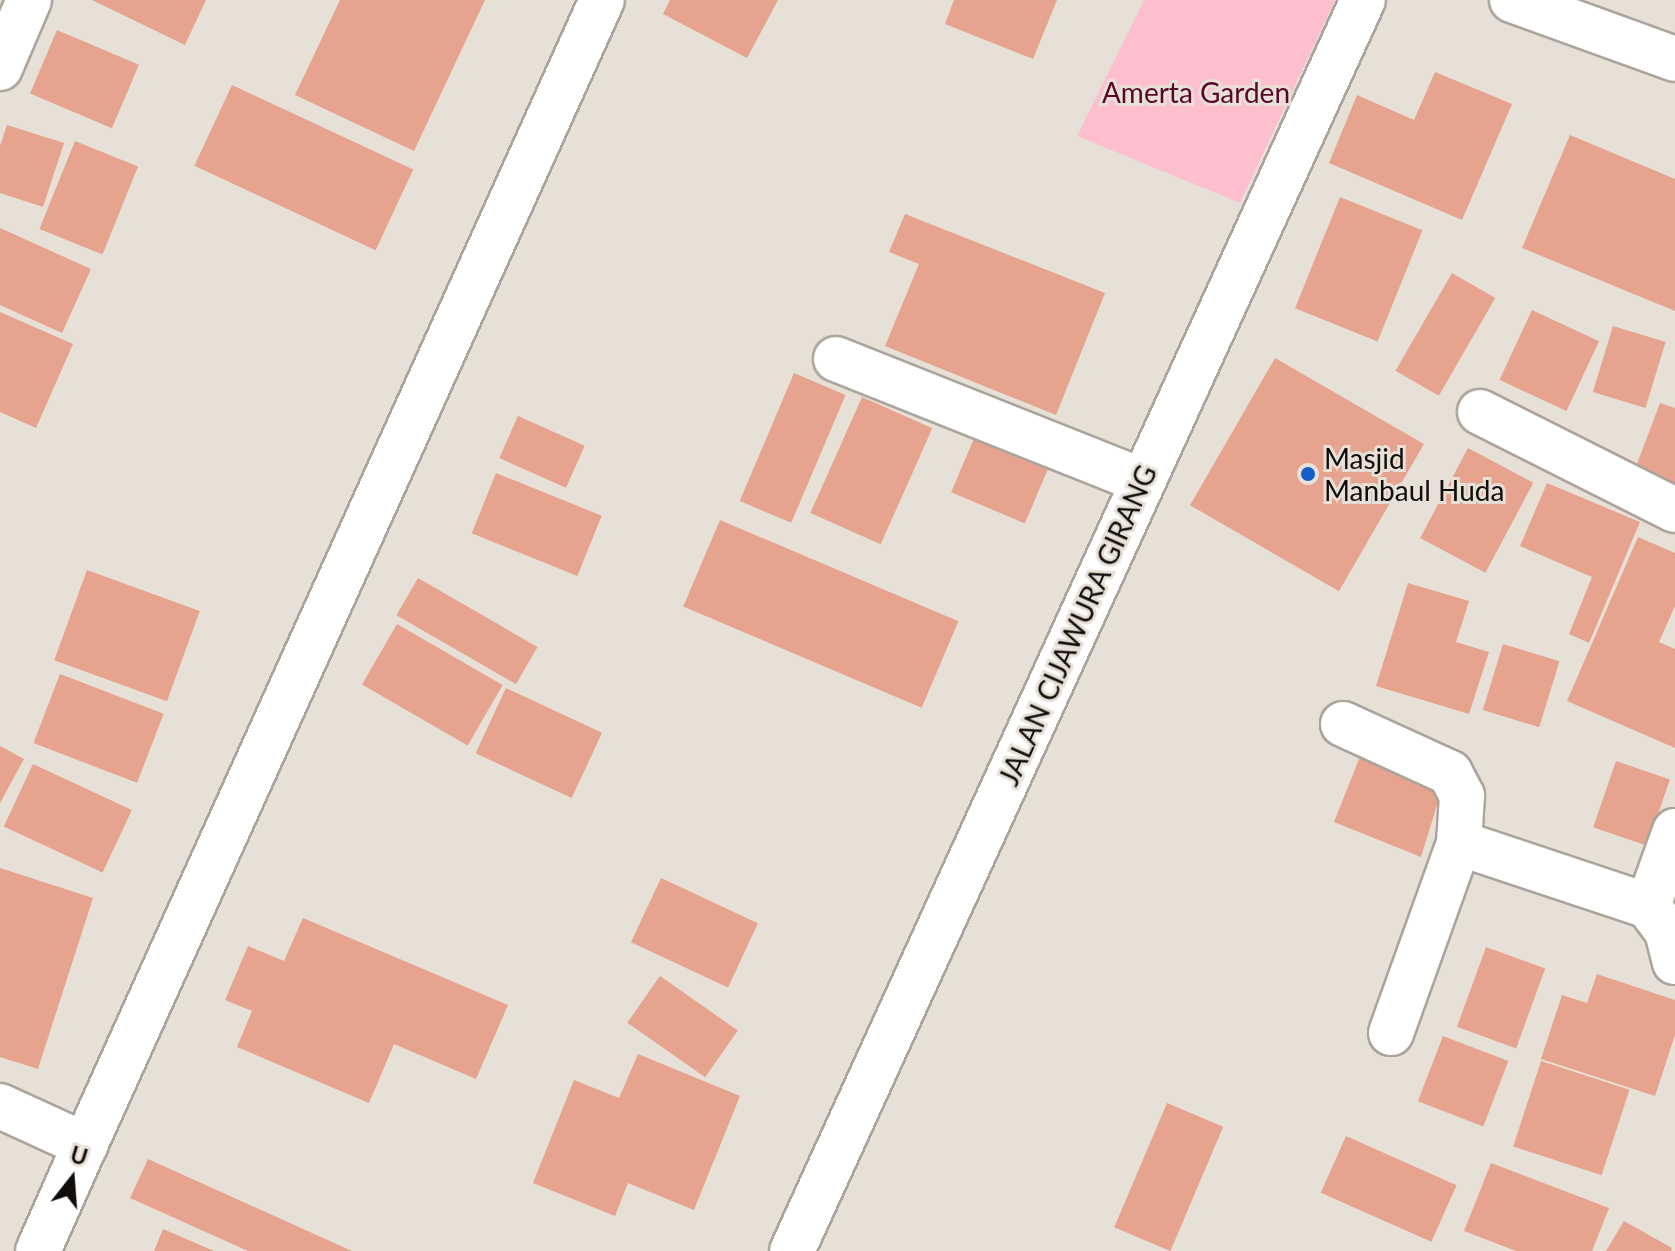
<!DOCTYPE html>
<html>
<head>
<meta charset="utf-8">
<style>
  body { margin:0 }
  #map { position:relative; width:1675px; height:1251px; overflow:hidden; background:#e7e0d7; font-family:Lato,sans-serif }
  div>[style] { position:absolute }
  .green>* { inset:0; background:#fdbfce }
  .building>* { inset:0; background:#e6a38e; transform-origin:0 0 }
  .roads { filter:drop-shadow(2px 0 #aba49b) drop-shadow(-2px 0 #aba49b) drop-shadow(0 2px #aba49b) drop-shadow(0 -2px #aba49b) }
  .minor>* { height:44px; margin:-22px; padding:0 22px; transform-origin:22px; border-radius:22px; background:#fff }
  .dots>* { width:22px; height:22px; translate:-50% -50%; box-sizing:border-box; border:4px solid #e7e0d7; border-radius:50% }
  span { translate:-50% -50%; white-space:nowrap; text-align:center; line-height:1.15; -webkit-text-stroke:6px #e7e0d7; paint-order:stroke }
  .park-label { font-size:28px; color:#590629 }
  .poi-label { font-size:28px; color:#100d0a }
  .left { translate:0 -50%; text-align:left }
  .street-label { font-size:28px; color:#100d0a }
  .north { position:absolute; left:32px; top:1139px; width:80px; height:80px; -webkit-text-stroke:6px #e7e0d7; paint-order:stroke; rotate:17deg; font-size:22px; font-weight:700; line-height:32px; text-align:center; color:#100d0a }
  .north::after { content:''; display:block; margin:auto; width:28px; height:36px; background:#100d0a; clip-path:polygon(50% 0,100% 100%,50% 72%,0 100%) }
</style>
</head>
<body>
<div id="map">
  <div class="green">
    <i style="clip-path:polygon(1144px 0,1335px 0,1240px 203px,1077px 136px)"></i>
  </div>
  <div class="building">
    <i style="clip-path:polygon(92px 0,206px 0,185px 45px)"></i>
    <i style="clip-path:polygon(340px 0,485px 0,414px 151px,295px 95px)"></i>
    <i style="clip-path:polygon(670px 0,778px 0,747px 58px,663px 14px)"></i>
    <i style="clip-path:polygon(954px 0,1057px 0,1033px 59px,945px 24px)"></i>
    <i style="left:57px;top:30px;width:89px;height:69px;rotate:23deg"></i>
    <i style="clip-path:polygon(1435px 72px,1512px 104px,1462px 220px,1329px 163px,1357px 95px,1414px 120px)"></i>
    <i style="left:232px;top:85px;width:200px;height:89px;rotate:25deg"></i>
    <i style="clip-path:polygon(7px 125px,64px 143px,43px 207px,0 193px,0 146px)"></i>
    <i style="clip-path:polygon(1570px 135px,1675px 179px,1675px 311px,1522px 248px)"></i>
    <i style="left:75px;top:141px;width:68px;height:95px;rotate:22deg"></i>
    <i style="left:1340px;top:197px;width:89px;height:120px;rotate:22deg"></i>
    <i style="clip-path:polygon(905px 214px,1105px 293px,1056px 415px,885px 346px,919px 264px,889px 252px)"></i>
    <i style="clip-path:polygon(0 228px,91px 269px,62px 333px,0 305px)"></i>
    <i style="left:1452px;top:273px;width:50px;height:113px;rotate:30deg"></i>
    <i style="left:1532px;top:310px;width:74px;height:77px;rotate:25deg"></i>
    <i style="clip-path:polygon(0 312px,73px 344px,36px 428px,0 412px)"></i>
    <i style="left:1613px;top:326px;width:55px;height:69px;rotate:17deg"></i>
    <i style="left:1275px;top:358px;width:172px;height:170px;rotate:30deg"></i>
    <i style="left:794px;top:373px;width:56px;height:139px;rotate:23deg"></i>
    <i style="left:862px;top:397px;width:77px;height:127px;rotate:24deg"></i>
    <i style="clip-path:polygon(1660px 403px,1675px 408px,1675px 504px,1629px 485px)"></i>
    <i style="left:518px;top:416px;width:73px;height:46px;rotate:24deg"></i>
    <i style="left:975px;top:436px;width:80px;height:61px;rotate:23deg"></i>
    <i style="left:1468px;top:448px;width:74px;height:102px;rotate:28deg"></i>
    <i style="left:496px;top:473px;width:114px;height:65px;rotate:22deg"></i>
    <i style="clip-path:polygon(1547px 483px,1640px 522px,1589px 643px,1569px 634px,1592px 577px,1520px 546px)"></i>
    <i style="left:720px;top:520px;width:259px;height:94px;rotate:23deg"></i>
    <i style="clip-path:polygon(1638px 537px,1675px 553px,1675px 606px,1659px 642px,1675px 649px,1675px 748px,1567px 701px)"></i>
    <i style="left:87px;top:570px;width:120px;height:96px;rotate:20deg"></i>
    <i style="left:418px;top:578px;width:138px;height:43px;rotate:30deg"></i>
    <i style="clip-path:polygon(1408px 583px,1469px 601px,1456px 642px,1489px 652px,1469px 714px,1376px 686px)"></i>
    <i style="left:397px;top:624px;width:122px;height:70px;rotate:30deg"></i>
    <i style="left:1503px;top:644px;width:59px;height:69px;rotate:17deg"></i>
    <i style="left:60px;top:674px;width:111px;height:74px;rotate:21deg"></i>
    <i style="left:506px;top:688px;width:106px;height:72px;rotate:25deg"></i>
    <i style="clip-path:polygon(0 746px,24px 759px,0 803px)"></i>
    <i style="clip-path:polygon(1363px 749px,1442px 789px,1421px 857px,1334px 822px)"></i>
    <i style="left:1616px;top:761px;width:57px;height:70px;rotate:19deg"></i>
    <i style="left:33px;top:764px;width:109px;height:69px;rotate:25deg"></i>
    <i style="clip-path:polygon(0 868px,93px 898px,38px 1069px,0 1057px)"></i>
    <i style="left:661px;top:878px;width:107px;height:71px;rotate:25deg"></i>
    <i style="clip-path:polygon(303px 918px,508px 1005px,476px 1079px,394px 1044px,369px 1103px,237px 1047px,252px 1011px,225px 1000px,248px 946px,284px 961px)"></i>
    <i style="left:1486px;top:947px;width:63px;height:85px;rotate:20deg"></i>
    <i style="clip-path:polygon(1597px 974px,1675px 1000px,1675px 1035px,1655px 1096px,1541px 1059px,1562px 995px,1587px 1003px)"></i>
    <i style="left:660px;top:976px;width:95px;height:57px;rotate:35deg"></i>
    <i style="left:1443px;top:1036px;width:70px;height:70px;rotate:21deg"></i>
    <i style="clip-path:polygon(638px 1054px,740px 1096px,694px 1210px,628px 1183px,615px 1216px,533px 1183px,574px 1080px,619px 1098px)"></i>
    <i style="left:1541px;top:1061px;width:93px;height:90px;rotate:18deg"></i>
    <i style="left:1167px;top:1103px;width:61px;height:135px;rotate:23deg"></i>
    <i style="left:1346px;top:1136px;width:121px;height:62px;rotate:24deg"></i>
    <i style="clip-path:polygon(148px 1159px,352px 1251px,248px 1251px,130px 1198px)"></i>
    <i style="clip-path:polygon(1491px 1163px,1609px 1208px,1592px 1251px,1516px 1251px,1464px 1231px)"></i>
    <i style="clip-path:polygon(1624px 1221px,1672px 1248px,1671px 1251px,1606px 1251px)"></i>
    <i style="clip-path:polygon(163px 1229px,214px 1251px,154px 1251px)"></i>
  </div>
  <div class="roads">
    <div class="minor">
      <i style="left:1512px;top:0;width:173px;rotate:19.9deg"></i>
      <i style="left:0;top:68px;width:74px;rotate:-66.9deg"></i>
      <i style="left:836px;top:359px;width:329px;rotate:21.7deg"></i>
      <i style="left:1480px;top:412px;width:218px;rotate:26.7deg"></i>
      <i style="left:1343px;top:724px;width:118px;rotate:24.6deg"></i>
      <i style="left:1450px;top:773px;width:26px;rotate:62deg"></i>
      <i style="left:1462px;top:796px;width:47px;rotate:93.7deg"></i>
      <i style="left:1675px;top:831px;width:80px;rotate:109.8deg"></i>
      <i style="left:1648px;top:906px;width:31px;rotate:53deg"></i>
      <i style="left:1667px;top:931px;width:32px;rotate:76deg"></i>
      <i style="left:1391px;top:1033px;width:202px;rotate:-70.3deg"></i>
      <i style="left:1459px;top:843px;width:199px;rotate:18.4deg"></i>
      <i style="left:0;top:1106px;width:94px;rotate:24.6deg"></i>
      <i style="left:85px;top:1145px;width:1256px;rotate:-65.7deg"></i>
      <i style="left:38px;top:1251px;width:116px;rotate:-66.1deg"></i>
      <i style="left:792px;top:1251px;width:1375px;rotate:-65.47deg"></i>
    </div>
  </div>
  <div class="dots">
    <i style="left:1308px;top:474px;background:#125fc9"></i>
  </div>
  <div class="park-label">
    <span style="left:1196px;top:92px">Amerta Garden</span>
  </div>
  <div class="poi-label">
    <span class="left" style="left:1324px;top:474px">Masjid<br>Manbaul Huda</span>
  </div>
  <div class="street-label">
    <span style="left:1077px;top:625px;rotate:-66deg">JALAN CIJAWURA GIRANG</span>
  </div>
  <div class="north">U</div>
</div>
</body>
</html>
